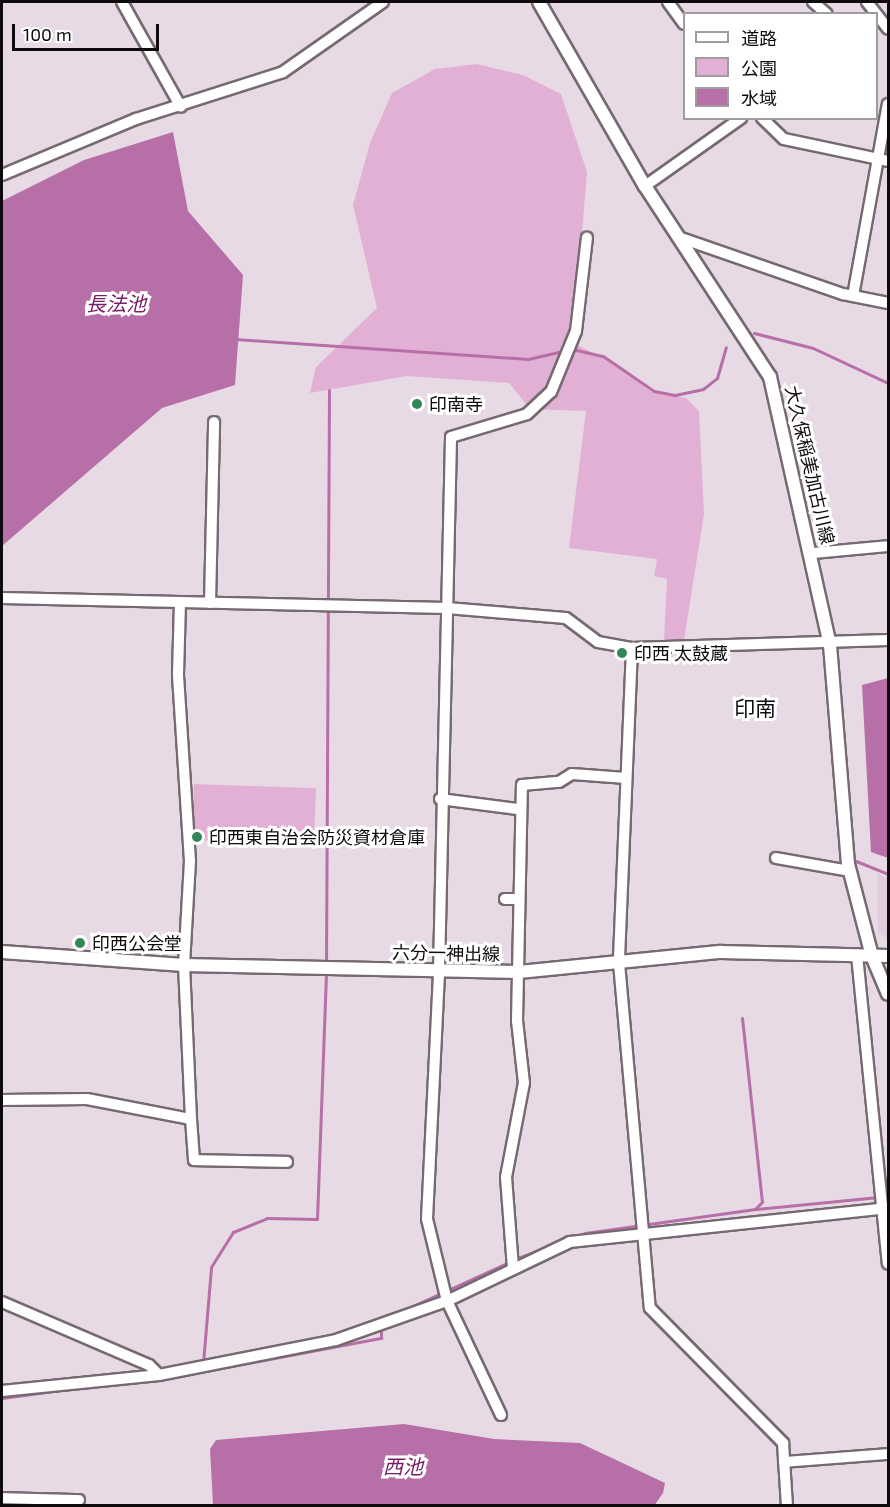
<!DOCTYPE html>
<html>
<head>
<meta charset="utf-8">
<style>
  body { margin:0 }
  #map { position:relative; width:890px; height:1507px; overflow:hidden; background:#e8dae4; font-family:"Exo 2","Noto Sans JP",sans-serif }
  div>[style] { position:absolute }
  .built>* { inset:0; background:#e0ccda }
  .green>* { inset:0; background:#e2b0d5; transform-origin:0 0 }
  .water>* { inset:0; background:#b76fa7 }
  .stream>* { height:3px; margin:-1.5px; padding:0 1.5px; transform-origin:1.5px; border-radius:1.5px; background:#b76fa7 }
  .roads { filter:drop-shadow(2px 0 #766a72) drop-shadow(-2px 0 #766a72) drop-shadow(0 2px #766a72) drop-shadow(0 -2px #766a72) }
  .minor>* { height:10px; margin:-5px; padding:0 5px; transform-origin:5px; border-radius:5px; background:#fff }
  .major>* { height:12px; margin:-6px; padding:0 6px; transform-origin:6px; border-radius:6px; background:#fff }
  .dots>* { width:16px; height:16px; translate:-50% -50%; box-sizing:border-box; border:3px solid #fff; border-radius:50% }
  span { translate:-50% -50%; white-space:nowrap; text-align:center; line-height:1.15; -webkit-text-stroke:6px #fff; paint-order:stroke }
  .poi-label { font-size:18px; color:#0f0a0d }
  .left { translate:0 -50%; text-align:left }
  .street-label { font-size:18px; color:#0f0a0d }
  .water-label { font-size:20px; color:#751d66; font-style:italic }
  .quarter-label { font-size:21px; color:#0f0a0d }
  .frame { position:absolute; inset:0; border:3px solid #0f0a0d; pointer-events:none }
  .legend { position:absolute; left:683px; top:12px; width:195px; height:108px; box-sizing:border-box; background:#fff; border:2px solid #9f9d9e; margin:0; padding:8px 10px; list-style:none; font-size:18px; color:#0f0a0d }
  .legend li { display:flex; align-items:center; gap:12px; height:30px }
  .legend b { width:30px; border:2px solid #9f9d9e }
  .scale { position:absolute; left:12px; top:24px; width:147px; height:27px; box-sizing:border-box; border:3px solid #0f0a0d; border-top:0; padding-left:8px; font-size:18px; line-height:21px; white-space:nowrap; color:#0f0a0d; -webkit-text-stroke:4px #fff; paint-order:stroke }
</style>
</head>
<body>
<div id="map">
  <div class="built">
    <i style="clip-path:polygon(877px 874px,888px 878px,888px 941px,878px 931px)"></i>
  </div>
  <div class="green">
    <i style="clip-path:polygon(477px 64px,523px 75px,561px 94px,587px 172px,573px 343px,622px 367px,651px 391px,686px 398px,699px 411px,704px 514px,684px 640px,664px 640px,667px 579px,654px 576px,657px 559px,569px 548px,586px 411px,530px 409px,509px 383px,407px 376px,310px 393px,316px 367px,377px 308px,353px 205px,370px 143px,392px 93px,435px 69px)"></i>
    <i style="left:194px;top:784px;width:122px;height:56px;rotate:2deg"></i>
  </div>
  <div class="water">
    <i style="clip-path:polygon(173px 132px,188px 211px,243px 275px,235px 385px,162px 408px,2px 546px,2px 201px,84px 160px)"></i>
    <i style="clip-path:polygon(888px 678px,888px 858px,871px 852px,862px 685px)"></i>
    <i style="clip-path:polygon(404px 1424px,494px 1439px,580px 1443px,665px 1483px,663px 1493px,654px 1506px,213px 1505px,210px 1449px,216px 1440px)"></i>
  </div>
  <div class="stream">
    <i style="left:754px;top:333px;width:61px;rotate:14.3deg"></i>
    <i style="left:813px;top:348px;width:83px;rotate:25deg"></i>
    <i style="left:235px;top:339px;width:294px;rotate:3.9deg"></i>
    <i style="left:528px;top:359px;width:39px;rotate:-13deg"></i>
    <i style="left:572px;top:349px;width:32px;rotate:13deg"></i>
    <i style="left:603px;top:356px;width:62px;rotate:34.5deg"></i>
    <i style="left:654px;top:391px;width:21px;rotate:11deg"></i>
    <i style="left:675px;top:395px;width:29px;rotate:-12deg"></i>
    <i style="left:703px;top:389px;width:18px;rotate:-38deg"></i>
    <i style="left:717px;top:378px;width:32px;rotate:-74deg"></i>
    <i style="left:856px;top:861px;width:35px;rotate:22deg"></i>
    <i style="left:326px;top:964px;width:574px;rotate:-89.7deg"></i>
    <i style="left:756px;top:1209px;width:123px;rotate:-5.6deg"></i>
    <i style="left:515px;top:1259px;width:75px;rotate:-20.4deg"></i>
    <i style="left:585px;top:1233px;width:172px;rotate:-8deg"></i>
    <i style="left:755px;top:1209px;width:10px;rotate:-45deg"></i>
    <i style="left:762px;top:1202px;width:185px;rotate:-96.2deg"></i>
    <i style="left:382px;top:1320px;width:140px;rotate:-24.5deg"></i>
    <i style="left:203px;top:1363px;width:96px;rotate:-85.2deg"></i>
    <i style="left:211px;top:1267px;width:41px;rotate:-57.8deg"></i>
    <i style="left:233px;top:1232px;width:37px;rotate:-22deg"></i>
    <i style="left:267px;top:1218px;width:50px;rotate:1.1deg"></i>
    <i style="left:317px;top:1219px;width:248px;rotate:-87.9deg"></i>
    <i style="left:179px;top:1376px;width:206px;rotate:-10.7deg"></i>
    <i style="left:381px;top:1338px;width:12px;rotate:-90deg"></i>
    <i style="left:2px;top:1398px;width:67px;rotate:-7.8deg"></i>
  </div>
  <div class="roads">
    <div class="minor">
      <i style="left:122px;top:2px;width:120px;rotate:60.7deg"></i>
      <i style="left:668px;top:2px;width:27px;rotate:54deg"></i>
      <i style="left:813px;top:2px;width:18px;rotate:41deg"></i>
      <i style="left:867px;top:2px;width:34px;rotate:52deg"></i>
      <i style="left:762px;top:118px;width:30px;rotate:44deg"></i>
      <i style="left:784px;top:139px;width:106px;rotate:11.9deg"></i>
      <i style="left:2px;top:175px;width:145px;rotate:-22.7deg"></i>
      <i style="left:136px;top:119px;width:154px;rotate:-17.7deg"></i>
      <i style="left:283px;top:72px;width:122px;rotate:-35deg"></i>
      <i style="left:645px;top:186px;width:118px;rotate:-35.3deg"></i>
      <i style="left:678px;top:237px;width:175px;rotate:19.1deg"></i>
      <i style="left:843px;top:294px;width:46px;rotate:11.3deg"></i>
      <i style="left:853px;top:296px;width:195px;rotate:-79.7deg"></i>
      <i style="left:813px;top:553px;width:75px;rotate:-5.3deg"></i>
      <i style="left:2px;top:598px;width:445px;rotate:1.3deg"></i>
      <i style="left:447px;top:608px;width:119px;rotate:4.8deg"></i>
      <i style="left:566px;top:618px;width:40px;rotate:37deg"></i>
      <i style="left:598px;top:642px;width:35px;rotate:10deg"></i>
      <i style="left:632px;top:648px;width:256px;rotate:-1.8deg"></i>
      <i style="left:210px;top:603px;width:181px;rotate:-88.7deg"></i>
      <i style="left:632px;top:648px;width:315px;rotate:92.4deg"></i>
      <i style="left:619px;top:963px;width:346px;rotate:84.9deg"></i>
      <i style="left:650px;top:1308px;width:190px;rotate:45.4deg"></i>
      <i style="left:783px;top:1443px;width:63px;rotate:86.4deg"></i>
      <i style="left:440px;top:799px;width:78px;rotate:7.4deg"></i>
      <i style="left:776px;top:858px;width:75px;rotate:10deg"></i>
      <i style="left:505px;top:899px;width:13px"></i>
      <i style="left:857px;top:955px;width:310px;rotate:84.3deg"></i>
      <i style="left:2px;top:1100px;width:85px;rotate:-0.7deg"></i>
      <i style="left:87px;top:1099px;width:106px;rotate:10.9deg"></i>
      <i style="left:191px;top:1119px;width:154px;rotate:-92.6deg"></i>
      <i style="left:184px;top:965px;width:104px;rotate:-86.7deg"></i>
      <i style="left:190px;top:861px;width:187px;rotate:-93.7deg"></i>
      <i style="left:178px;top:674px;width:72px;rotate:-88.4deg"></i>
      <i style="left:191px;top:1119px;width:41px;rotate:85.8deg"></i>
      <i style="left:194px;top:1160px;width:93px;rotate:1.2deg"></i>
      <i style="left:513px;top:1268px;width:91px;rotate:-94.4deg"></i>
      <i style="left:506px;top:1177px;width:96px;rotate:-79.2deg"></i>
      <i style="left:524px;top:1083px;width:62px;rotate:-96.4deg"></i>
      <i style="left:517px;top:1021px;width:236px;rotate:-88.8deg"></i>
      <i style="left:522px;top:785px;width:37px;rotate:-5deg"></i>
      <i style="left:559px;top:782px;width:15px;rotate:-32deg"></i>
      <i style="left:572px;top:774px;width:54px;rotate:4.2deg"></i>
      <i style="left:2px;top:1302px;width:160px;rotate:23.2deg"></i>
      <i style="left:149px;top:1365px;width:14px;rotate:45deg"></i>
      <i style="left:2px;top:1391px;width:158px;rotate:-5.8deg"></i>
      <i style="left:159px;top:1375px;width:180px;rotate:-11.2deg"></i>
      <i style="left:336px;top:1340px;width:118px;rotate:-19.4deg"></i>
      <i style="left:447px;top:1301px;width:136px;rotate:-25.6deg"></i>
      <i style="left:570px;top:1242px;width:320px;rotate:-6.1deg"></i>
      <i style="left:501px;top:1415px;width:126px;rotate:-115.3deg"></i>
      <i style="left:447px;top:1301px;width:84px;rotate:-103.7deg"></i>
      <i style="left:427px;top:1219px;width:248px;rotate:-87.2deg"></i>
      <i style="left:439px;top:971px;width:534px;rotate:-88.71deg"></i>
      <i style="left:451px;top:437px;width:79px;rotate:-16.8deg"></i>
      <i style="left:527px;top:414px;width:33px;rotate:-43deg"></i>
      <i style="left:551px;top:392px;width:66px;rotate:-67.7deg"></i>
      <i style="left:576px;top:331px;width:94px;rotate:-83.3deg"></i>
      <i style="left:784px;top:1462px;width:104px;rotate:-4.4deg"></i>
      <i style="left:2px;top:1498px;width:77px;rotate:1.5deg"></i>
    </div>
    <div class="major">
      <i style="left:539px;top:2px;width:212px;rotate:60.1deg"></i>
      <i style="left:645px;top:186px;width:228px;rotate:56.8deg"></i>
      <i style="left:770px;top:377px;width:275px;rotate:77.4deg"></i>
      <i style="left:830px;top:645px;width:220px;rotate:85.3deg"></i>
      <i style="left:848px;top:864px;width:95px;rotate:75.4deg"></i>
      <i style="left:872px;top:956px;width:41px;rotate:67.2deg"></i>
      <i style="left:2px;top:952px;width:182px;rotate:4.1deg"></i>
      <i style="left:184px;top:965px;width:335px;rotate:1.2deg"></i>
      <i style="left:519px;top:972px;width:203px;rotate:-5.7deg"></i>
      <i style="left:721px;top:952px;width:167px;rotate:1.4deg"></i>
    </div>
  </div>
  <div class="dots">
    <i style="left:417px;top:404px;background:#338658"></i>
    <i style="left:622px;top:653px;background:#338658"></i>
    <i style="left:197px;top:837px;background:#338658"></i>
    <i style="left:80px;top:943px;background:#338658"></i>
  </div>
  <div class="poi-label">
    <span class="left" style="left:429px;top:404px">印南寺</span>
    <span class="left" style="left:634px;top:653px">印西 太鼓蔵</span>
    <span class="left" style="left:209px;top:837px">印西東自治会防災資材倉庫</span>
    <span class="left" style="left:92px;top:943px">印西公会堂</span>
  </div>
  <div class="street-label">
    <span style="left:810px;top:465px;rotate:77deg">大久保稲美加古川線</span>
    <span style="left:446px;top:953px;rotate:1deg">六分一神出線</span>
  </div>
  <div class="water-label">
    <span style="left:116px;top:303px">長法池</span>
    <span style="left:403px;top:1466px">西池</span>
  </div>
  <div class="quarter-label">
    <span style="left:755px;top:708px">印南</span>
  </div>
  <div class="frame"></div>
  <ul class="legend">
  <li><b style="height:8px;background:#fff"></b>道路</li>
  <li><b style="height:16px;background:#e2b0d5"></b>公園</li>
  <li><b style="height:16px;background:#b76fa7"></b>水域</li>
  </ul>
  <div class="scale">100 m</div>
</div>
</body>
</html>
